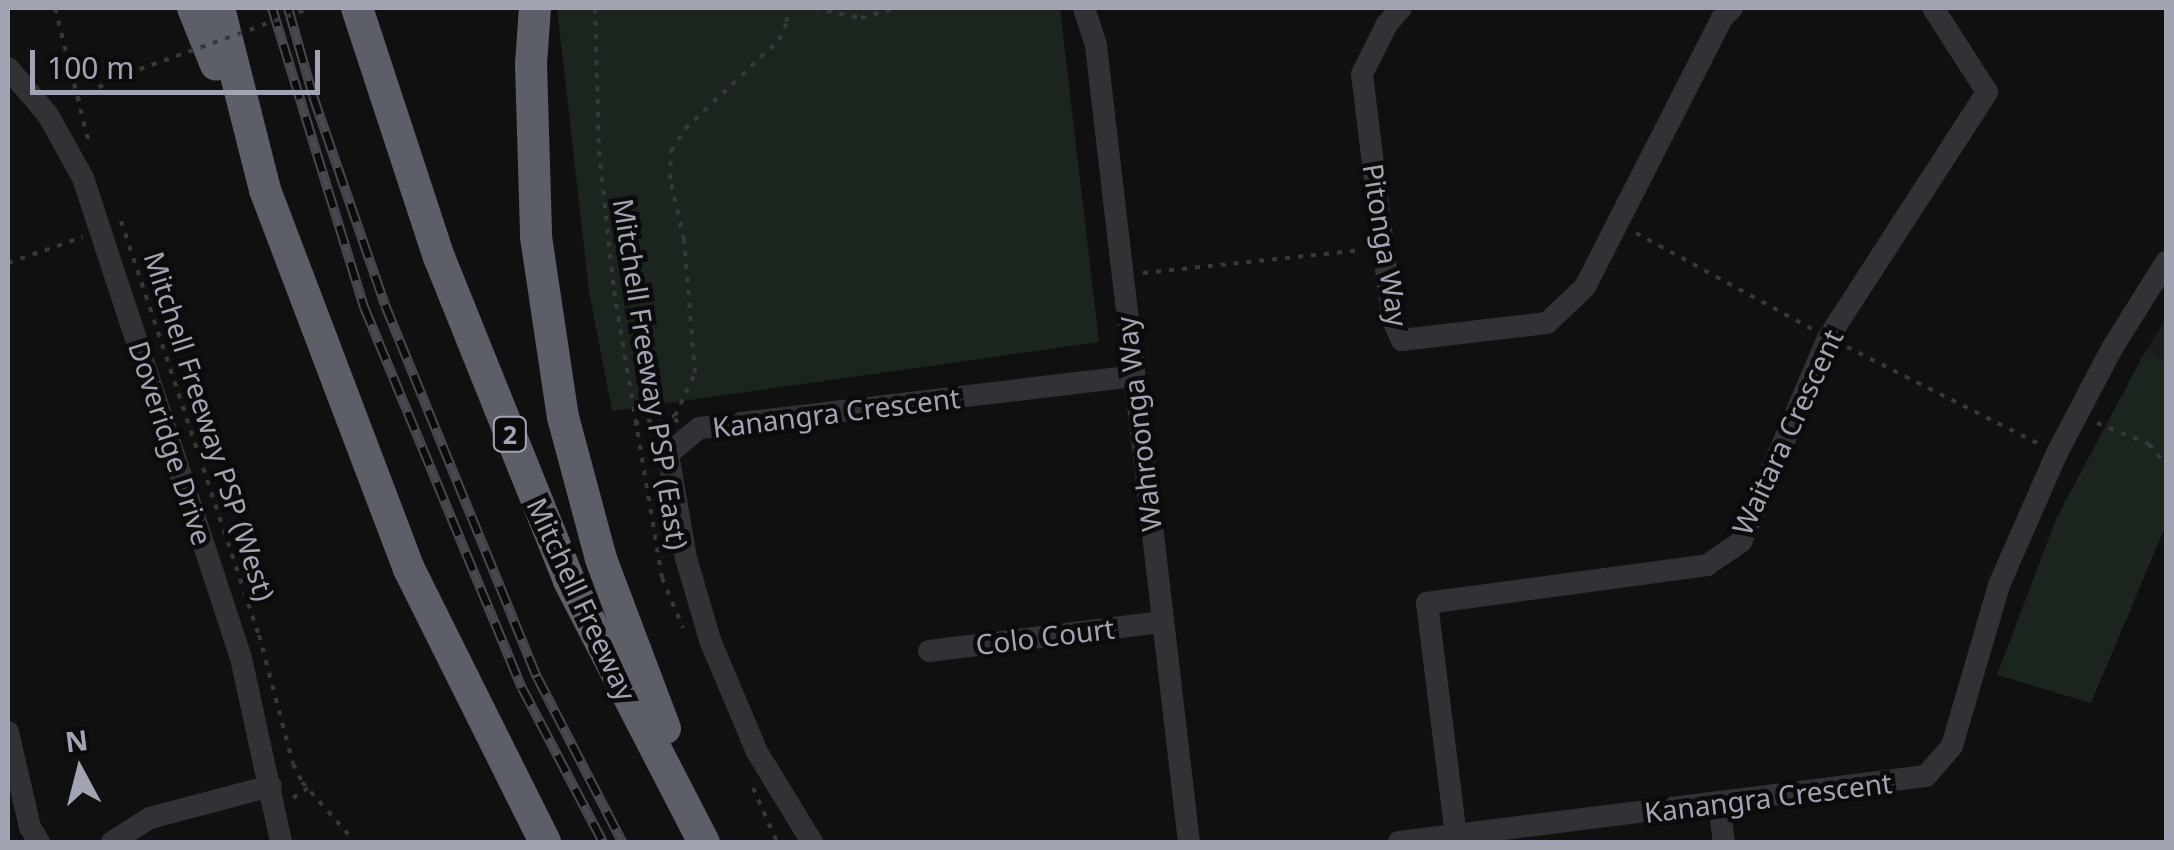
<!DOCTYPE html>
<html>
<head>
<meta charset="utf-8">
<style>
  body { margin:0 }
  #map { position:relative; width:2174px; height:850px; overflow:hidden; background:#101011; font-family:"Noto Sans",sans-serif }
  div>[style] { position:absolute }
  .built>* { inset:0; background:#1c1c1e }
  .green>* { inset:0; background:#1c241e }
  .path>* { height:4px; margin-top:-2px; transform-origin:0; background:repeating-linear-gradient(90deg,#37383d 0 5px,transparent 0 13px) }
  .minor>* { height:22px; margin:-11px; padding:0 11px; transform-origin:11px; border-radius:11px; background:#313136 }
  .highway>* { height:32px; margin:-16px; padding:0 16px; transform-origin:16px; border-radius:16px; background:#5d5f68 }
  .rail>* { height:10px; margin-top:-5px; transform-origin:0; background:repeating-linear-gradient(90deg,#0b0b0c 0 19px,#484950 0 38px); box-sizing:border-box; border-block:2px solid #484950 }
  .path-bridge>* { height:4px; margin-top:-2px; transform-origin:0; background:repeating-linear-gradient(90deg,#37383d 0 5px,transparent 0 13px) }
  span { translate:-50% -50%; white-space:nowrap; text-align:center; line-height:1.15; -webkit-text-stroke:9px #0b0b0c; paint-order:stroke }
  .shield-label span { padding:2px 8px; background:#0b0b0c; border:2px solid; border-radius:8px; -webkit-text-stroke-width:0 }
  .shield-label { font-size:25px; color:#a1a5b3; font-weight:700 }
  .street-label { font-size:28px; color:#a1a5b3 }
  .frame { position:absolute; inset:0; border:10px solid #a1a5b3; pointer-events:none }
  .north { position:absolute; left:30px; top:720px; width:100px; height:100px; -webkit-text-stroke:8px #0b0b0c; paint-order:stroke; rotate:353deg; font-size:28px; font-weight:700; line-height:40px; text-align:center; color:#a1a5b3 }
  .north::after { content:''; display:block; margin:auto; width:35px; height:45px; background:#a1a5b3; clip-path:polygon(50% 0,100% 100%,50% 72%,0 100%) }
  .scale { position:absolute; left:30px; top:50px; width:290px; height:45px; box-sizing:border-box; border:5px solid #a1a5b3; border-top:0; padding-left:12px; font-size:30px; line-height:35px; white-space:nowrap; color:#a1a5b3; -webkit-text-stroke:8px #0b0b0c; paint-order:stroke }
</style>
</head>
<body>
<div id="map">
  <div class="built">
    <i style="clip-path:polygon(2166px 319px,2166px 363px,2146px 350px)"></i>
  </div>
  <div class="green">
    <i style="clip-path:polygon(557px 8px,1060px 8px,1099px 342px,612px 411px,589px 291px)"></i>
    <i style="clip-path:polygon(2146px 350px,2166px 363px,2166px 525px,2091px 703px,1997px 675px,2056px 519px)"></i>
  </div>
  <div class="path">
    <i style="left:55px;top:8px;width:139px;rotate:75.9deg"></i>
    <i style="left:595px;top:8px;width:143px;rotate:88.4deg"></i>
    <i style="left:599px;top:151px;width:141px;rotate:83.9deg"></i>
    <i style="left:614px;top:291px;width:291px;rotate:80.5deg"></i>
    <i style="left:662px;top:578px;width:54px;rotate:67.2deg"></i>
    <i style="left:814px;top:8px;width:48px;rotate:12deg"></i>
    <i style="left:861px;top:18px;width:35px;rotate:-16deg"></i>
    <i style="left:76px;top:100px;width:45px;rotate:-29.4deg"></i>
    <i style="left:121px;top:221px;width:436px;rotate:71.6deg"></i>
    <i style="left:259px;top:635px;width:133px;rotate:75.2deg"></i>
    <i style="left:293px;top:764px;width:20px;rotate:63deg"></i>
    <i style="left:302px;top:782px;width:80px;rotate:48.5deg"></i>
    <i style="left:1636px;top:233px;width:200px;rotate:28.6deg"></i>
    <i style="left:8px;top:263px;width:79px;rotate:-19.1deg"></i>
    <i style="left:1143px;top:273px;width:221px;rotate:-6deg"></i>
    <i style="left:1847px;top:347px;width:215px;rotate:26.8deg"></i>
    <i style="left:677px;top:423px;width:7px;rotate:-106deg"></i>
    <i style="left:675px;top:416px;width:47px;rotate:-65.1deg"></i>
    <i style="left:695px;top:373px;width:133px;rotate:-94.7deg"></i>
    <i style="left:684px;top:240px;width:63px;rotate:-102.9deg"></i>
    <i style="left:670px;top:179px;width:28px;rotate:-88deg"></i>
    <i style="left:671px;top:151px;width:26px;rotate:-58deg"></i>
    <i style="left:685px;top:129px;width:129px;rotate:-43.4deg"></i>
    <i style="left:779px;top:40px;width:20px;rotate:-66deg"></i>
    <i style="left:787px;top:22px;width:14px;rotate:-94deg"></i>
    <i style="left:2097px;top:423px;width:56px;rotate:22deg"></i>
    <i style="left:2149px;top:444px;width:27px;rotate:51deg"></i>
    <i style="left:634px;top:424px;width:41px;rotate:-11.3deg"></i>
    <i style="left:753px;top:788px;width:59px;rotate:66deg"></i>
    <i style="left:293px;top:798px;width:18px;rotate:-34deg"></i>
  </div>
  <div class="minor">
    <i style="left:1084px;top:8px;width:40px;rotate:72deg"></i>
    <i style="left:1096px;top:46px;width:801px;rotate:83.34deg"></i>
    <i style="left:1401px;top:8px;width:21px;rotate:131deg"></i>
    <i style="left:1387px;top:24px;width:56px;rotate:116.6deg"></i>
    <i style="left:1362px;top:74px;width:246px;rotate:83deg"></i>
    <i style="left:1392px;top:318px;width:24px;rotate:66deg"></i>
    <i style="left:1402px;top:340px;width:146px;rotate:-6.7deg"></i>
    <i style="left:1547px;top:323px;width:52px;rotate:-43.5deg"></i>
    <i style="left:1585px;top:287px;width:302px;rotate:-63deg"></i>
    <i style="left:1722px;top:18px;width:14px;rotate:-45deg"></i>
    <i style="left:8px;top:68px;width:62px;rotate:49.6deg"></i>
    <i style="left:48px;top:115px;width:72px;rotate:60.9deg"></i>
    <i style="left:83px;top:178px;width:505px;rotate:71.78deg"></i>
    <i style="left:241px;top:658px;width:188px;rotate:77.7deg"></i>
    <i style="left:929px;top:651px;width:235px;rotate:-7.1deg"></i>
    <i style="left:8px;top:732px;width:98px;rotate:77deg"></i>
    <i style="left:30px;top:827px;width:17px;rotate:59deg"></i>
    <i style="left:1719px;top:803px;width:39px;rotate:83deg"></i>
    <i style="left:1456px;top:836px;width:235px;rotate:-97.1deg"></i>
    <i style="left:1427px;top:603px;width:283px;rotate:-7.7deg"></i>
    <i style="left:1707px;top:565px;width:41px;rotate:-34.1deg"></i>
    <i style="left:1741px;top:542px;width:222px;rotate:-66.9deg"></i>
    <i style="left:1828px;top:338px;width:293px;rotate:-57.1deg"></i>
    <i style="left:1987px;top:92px;width:100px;rotate:-122.7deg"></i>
    <i style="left:112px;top:842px;width:45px;rotate:-32.3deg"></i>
    <i style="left:150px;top:818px;width:125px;rotate:-14.8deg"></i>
    <i style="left:812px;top:842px;width:105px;rotate:-121.4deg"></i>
    <i style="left:757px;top:752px;width:121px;rotate:-112.8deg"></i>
    <i style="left:710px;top:640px;width:85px;rotate:-106.3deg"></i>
    <i style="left:686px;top:558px;width:106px;rotate:-99.8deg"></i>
    <i style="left:668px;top:454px;width:40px;rotate:-40deg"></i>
    <i style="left:699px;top:428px;width:436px;rotate:-6.8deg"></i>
    <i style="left:1399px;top:842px;width:531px;rotate:-7.14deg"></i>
    <i style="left:1926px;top:776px;width:40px;rotate:-49deg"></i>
    <i style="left:1952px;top:746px;width:168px;rotate:-73.7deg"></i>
    <i style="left:1999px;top:585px;width:144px;rotate:-66.3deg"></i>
    <i style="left:2057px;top:453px;width:116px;rotate:-62.3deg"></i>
    <i style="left:2111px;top:350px;width:104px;rotate:-58deg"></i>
  </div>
  <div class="highway">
    <i style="left:193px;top:8px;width:61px;rotate:68deg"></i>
    <i style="left:219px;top:8px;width:188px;rotate:75.8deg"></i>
    <i style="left:265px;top:190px;width:405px;rotate:69.2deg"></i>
    <i style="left:409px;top:569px;width:305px;rotate:63.5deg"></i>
    <i style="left:357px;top:8px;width:262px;rotate:71.8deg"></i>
    <i style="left:439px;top:257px;width:349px;rotate:68.1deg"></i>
    <i style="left:569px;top:581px;width:294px;rotate:62.7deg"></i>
    <i style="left:535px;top:8px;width:56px;rotate:94.1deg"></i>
    <i style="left:531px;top:64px;width:173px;rotate:88.3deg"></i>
    <i style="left:536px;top:237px;width:182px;rotate:81.5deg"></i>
    <i style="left:563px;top:417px;width:147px;rotate:75deg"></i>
    <i style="left:601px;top:559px;width:181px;rotate:69.3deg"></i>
  </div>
  <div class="rail">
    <i style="left:272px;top:8px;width:313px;rotate:72.9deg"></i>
    <i style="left:364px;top:307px;width:412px;rotate:67.5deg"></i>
    <i style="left:522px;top:688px;width:174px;rotate:62.3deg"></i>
    <i style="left:288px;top:8px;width:91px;rotate:74.1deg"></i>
    <i style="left:313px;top:96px;width:221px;rotate:71deg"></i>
    <i style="left:385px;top:305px;width:402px;rotate:67.8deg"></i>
    <i style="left:537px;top:677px;width:186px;rotate:62.7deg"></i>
  </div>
  <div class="path-bridge">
    <i style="left:115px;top:78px;width:207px;rotate:-19.7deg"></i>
  </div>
  <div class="shield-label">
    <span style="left:510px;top:434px">2</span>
  </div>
  <div class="street-label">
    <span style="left:1386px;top:245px;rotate:81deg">Pitonga Way</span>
    <span style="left:651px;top:374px;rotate:81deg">Mitchell Freeway PSP (East)</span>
    <span style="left:836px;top:412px;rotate:-7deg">Kanangra Crescent</span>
    <span style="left:1138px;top:424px;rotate:-97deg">Wahroonga Way</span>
    <span style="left:210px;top:426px;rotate:72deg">Mitchell Freeway PSP (West)</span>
    <span style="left:1787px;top:432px;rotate:-65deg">Waitara Crescent</span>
    <span style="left:171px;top:443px;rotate:72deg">Doveridge Drive</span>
    <span style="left:582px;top:599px;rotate:65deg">Mitchell Freeway</span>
    <span style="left:1045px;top:636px;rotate:-7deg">Colo Court</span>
    <span style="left:1768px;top:797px;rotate:-7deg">Kanangra Crescent</span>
  </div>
  <div class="frame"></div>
  <div class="north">N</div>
  <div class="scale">100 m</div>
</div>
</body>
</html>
